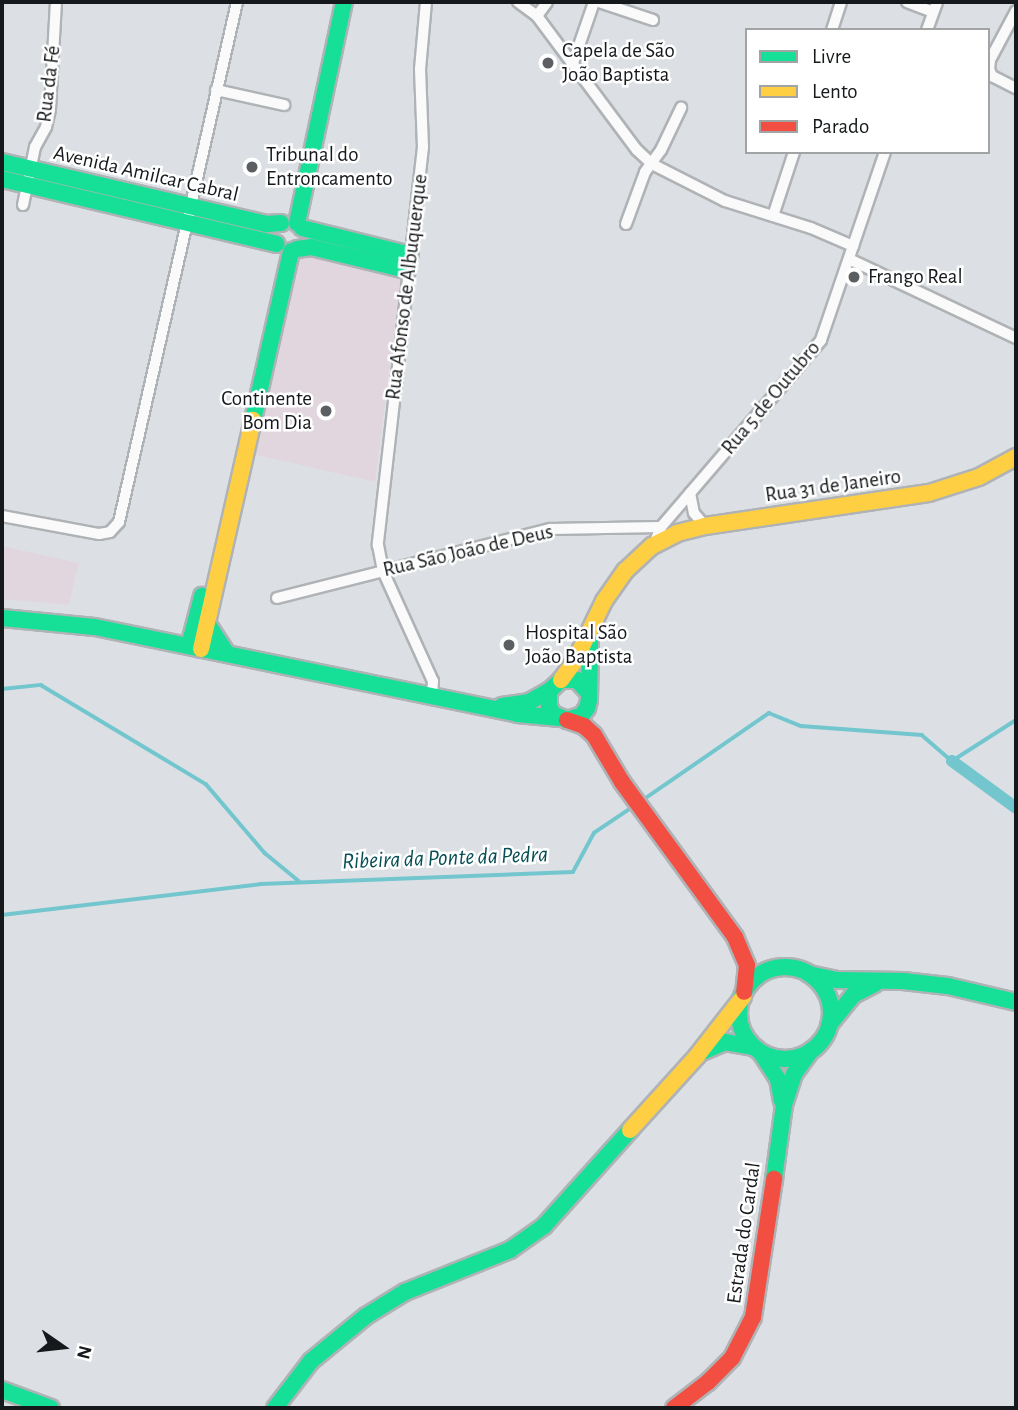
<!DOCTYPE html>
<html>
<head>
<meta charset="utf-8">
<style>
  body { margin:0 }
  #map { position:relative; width:1018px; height:1410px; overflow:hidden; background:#dce0e4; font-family:"Alegreya Sans",sans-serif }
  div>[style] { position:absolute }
  .commercial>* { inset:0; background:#e1d6de }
  .stream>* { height:3.5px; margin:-1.75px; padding:0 1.75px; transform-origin:1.75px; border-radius:1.75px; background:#73c6ce }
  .canal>* { height:12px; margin:-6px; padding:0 6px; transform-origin:6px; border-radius:6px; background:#73c6ce }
  .roads { filter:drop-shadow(2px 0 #b0b3b6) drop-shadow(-2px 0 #b0b3b6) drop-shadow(0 2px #b0b3b6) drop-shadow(0 -2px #b0b3b6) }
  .street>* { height:10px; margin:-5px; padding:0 5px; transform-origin:5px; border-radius:5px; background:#fafafb }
  .fast>* { height:16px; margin:-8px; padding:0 8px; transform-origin:8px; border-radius:8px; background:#16e098 }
  .fast>.ring { margin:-8px; padding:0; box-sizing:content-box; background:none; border:16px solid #16e098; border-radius:50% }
  .slow>* { height:16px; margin:-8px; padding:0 8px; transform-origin:8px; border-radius:8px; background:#ffcf43 }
  .jam>* { height:16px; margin:-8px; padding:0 8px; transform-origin:8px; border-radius:8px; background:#f24e42 }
  .dots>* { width:19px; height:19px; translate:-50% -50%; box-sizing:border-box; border:4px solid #fff; border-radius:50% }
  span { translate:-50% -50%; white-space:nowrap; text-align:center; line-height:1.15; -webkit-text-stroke:5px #fff; paint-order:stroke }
  .poi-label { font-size:21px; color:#16191b }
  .left { translate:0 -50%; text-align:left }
  .right { translate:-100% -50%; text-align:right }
  .street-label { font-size:21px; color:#16191b }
  .water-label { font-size:23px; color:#054e53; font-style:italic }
  .frame { position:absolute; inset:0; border:4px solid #16191b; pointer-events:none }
  .legend { position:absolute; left:745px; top:28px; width:245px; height:126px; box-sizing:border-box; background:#fff; border:2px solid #a2a3a4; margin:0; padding:9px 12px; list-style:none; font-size:21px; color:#16191b }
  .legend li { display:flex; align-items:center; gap:14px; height:35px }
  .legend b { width:35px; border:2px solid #a2a3a4 }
  .north { position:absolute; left:28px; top:1312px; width:70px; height:70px; -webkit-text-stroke:5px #fff; paint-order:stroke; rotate:104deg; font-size:19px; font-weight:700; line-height:28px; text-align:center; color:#16191b }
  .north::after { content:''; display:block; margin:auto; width:24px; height:32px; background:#16191b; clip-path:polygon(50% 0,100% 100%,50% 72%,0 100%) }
</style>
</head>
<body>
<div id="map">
  <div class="commercial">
    <i style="clip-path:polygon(300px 255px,401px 279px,375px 482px,252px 454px,283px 316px)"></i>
    <i style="clip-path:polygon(2px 546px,79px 563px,69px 605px,2px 599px)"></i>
  </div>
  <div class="stream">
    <i style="left:2px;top:689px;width:39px;rotate:-6deg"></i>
    <i style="left:41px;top:685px;width:192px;rotate:31deg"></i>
    <i style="left:206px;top:784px;width:91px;rotate:49.5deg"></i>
    <i style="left:265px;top:853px;width:44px;rotate:39.5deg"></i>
    <i style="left:643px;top:800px;width:153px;rotate:-34.6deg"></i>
    <i style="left:769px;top:713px;width:35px;rotate:22deg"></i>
    <i style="left:801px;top:726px;width:121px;rotate:4.3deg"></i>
    <i style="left:922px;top:735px;width:40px;rotate:41deg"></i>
    <i style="left:952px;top:761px;width:76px;rotate:-32.6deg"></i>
    <i style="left:2px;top:915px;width:261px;rotate:-6.8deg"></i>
    <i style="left:261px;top:884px;width:312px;rotate:-2.2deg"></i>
    <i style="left:573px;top:872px;width:44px;rotate:-61.7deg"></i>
    <i style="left:594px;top:833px;width:48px;rotate:-34deg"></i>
  </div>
  <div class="canal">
    <i style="left:952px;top:761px;width:79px;rotate:36.3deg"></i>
  </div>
  <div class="roads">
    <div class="street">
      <i style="left:426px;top:2px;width:67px;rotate:95.1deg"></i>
      <i style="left:420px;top:69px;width:78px;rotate:87.8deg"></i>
      <i style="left:423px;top:147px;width:401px;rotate:96.5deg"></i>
      <i style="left:378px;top:545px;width:26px;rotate:79deg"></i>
      <i style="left:383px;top:571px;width:121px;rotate:65.6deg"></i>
      <i style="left:433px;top:681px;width:14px;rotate:94deg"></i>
      <i style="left:518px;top:2px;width:24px;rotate:36deg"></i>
      <i style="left:537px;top:16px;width:167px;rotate:53.3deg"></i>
      <i style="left:637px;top:150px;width:21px;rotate:43deg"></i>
      <i style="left:652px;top:164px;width:82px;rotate:26.9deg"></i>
      <i style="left:725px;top:201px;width:90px;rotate:17.4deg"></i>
      <i style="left:811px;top:228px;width:46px;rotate:23.2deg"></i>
      <i style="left:599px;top:2px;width:57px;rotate:18.4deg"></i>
      <i style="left:907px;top:2px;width:28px;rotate:21deg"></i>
      <i style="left:1016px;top:11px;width:55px;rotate:118deg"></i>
      <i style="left:990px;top:60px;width:9px;rotate:96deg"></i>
      <i style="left:989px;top:69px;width:8px;rotate:67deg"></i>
      <i style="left:992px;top:76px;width:27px;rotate:27deg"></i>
      <i style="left:537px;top:16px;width:17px;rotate:-54deg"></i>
      <i style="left:832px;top:30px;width:29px;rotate:-72deg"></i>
      <i style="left:927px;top:30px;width:30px;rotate:-70deg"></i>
      <i style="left:573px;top:63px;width:65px;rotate:-71deg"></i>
      <i style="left:216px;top:90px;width:70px;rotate:12.4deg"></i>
      <i style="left:23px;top:205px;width:59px;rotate:-78.3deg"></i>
      <i style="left:35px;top:147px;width:23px;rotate:-61deg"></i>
      <i style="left:46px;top:127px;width:18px;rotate:-77deg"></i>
      <i style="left:50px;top:109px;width:107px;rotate:-86.8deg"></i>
      <i style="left:773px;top:216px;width:67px;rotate:-71.8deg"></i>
      <i style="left:626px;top:224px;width:55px;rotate:-69.9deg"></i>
      <i style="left:645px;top:172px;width:27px;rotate:-54deg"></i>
      <i style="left:661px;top:150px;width:47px;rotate:-64.5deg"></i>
      <i style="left:849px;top:259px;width:185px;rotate:25.3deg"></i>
      <i style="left:690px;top:493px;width:20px;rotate:79deg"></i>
      <i style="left:694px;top:513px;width:17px;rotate:50deg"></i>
      <i style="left:2px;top:516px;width:99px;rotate:10.5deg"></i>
      <i style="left:99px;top:534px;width:11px;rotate:-10deg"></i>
      <i style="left:110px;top:532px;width:13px;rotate:-48deg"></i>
      <i style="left:119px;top:522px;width:533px;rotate:-77.21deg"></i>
      <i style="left:654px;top:544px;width:18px;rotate:-68deg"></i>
      <i style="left:661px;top:527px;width:246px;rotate:-49.4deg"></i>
      <i style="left:821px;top:340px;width:199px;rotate:-71.2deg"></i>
      <i style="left:277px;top:598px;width:282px;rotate:-14.2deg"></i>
      <i style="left:550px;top:529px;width:111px;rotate:-1deg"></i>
    </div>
    <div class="fast">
      <i style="left:2px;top:162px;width:272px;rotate:13.2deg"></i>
      <i style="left:267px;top:224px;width:14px;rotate:-4deg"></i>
      <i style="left:2px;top:179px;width:282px;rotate:13.3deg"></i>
      <i style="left:297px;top:223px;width:226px;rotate:-78deg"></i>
      <i style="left:302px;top:228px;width:111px;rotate:14deg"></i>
      <i style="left:297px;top:249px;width:14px;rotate:-8deg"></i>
      <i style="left:311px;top:247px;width:99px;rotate:13.5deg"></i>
      <i style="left:253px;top:420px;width:173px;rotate:-77.3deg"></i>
      <i style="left:2px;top:618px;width:93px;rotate:5.5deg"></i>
      <i style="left:95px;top:627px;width:431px;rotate:11.6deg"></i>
      <i style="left:517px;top:714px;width:43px;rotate:5.3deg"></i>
      <i style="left:207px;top:623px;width:33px;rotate:57deg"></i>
      <i style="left:189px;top:646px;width:52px;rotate:-75.4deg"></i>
      <i style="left:588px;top:692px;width:16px;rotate:-133deg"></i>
      <i style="left:577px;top:680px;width:16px;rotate:180deg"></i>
      <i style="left:561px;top:680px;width:16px;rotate:137deg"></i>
      <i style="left:549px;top:691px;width:16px;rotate:90deg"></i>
      <i style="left:549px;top:707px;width:8px;rotate:60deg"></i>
      <i style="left:553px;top:714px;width:15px;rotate:23deg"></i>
      <i style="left:567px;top:720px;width:16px;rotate:-18deg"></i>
      <i style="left:582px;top:715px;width:9px;rotate:-54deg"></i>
      <i style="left:587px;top:708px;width:8px;rotate:-76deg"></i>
      <i style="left:589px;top:700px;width:59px;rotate:-89deg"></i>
      <i style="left:502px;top:706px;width:27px;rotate:-8deg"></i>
      <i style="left:529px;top:702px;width:23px;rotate:-29deg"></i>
      <i class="ring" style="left:739px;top:967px;width:76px;height:76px"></i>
      <i style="left:809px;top:974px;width:29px;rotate:12deg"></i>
      <i style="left:837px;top:980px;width:66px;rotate:0.9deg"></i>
      <i style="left:903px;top:981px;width:45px;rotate:6.3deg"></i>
      <i style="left:948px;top:986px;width:70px;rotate:13.2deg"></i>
      <i style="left:829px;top:1025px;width:38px;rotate:-51deg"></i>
      <i style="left:853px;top:995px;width:25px;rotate:-27deg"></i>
      <i style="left:702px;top:1052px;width:25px;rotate:-23deg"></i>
      <i style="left:725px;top:1042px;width:28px;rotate:10deg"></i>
      <i style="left:761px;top:1053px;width:31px;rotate:57deg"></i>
      <i style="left:778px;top:1079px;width:22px;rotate:80deg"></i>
      <i style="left:774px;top:1179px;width:75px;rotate:-82.3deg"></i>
      <i style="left:784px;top:1105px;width:33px;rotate:-72deg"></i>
      <i style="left:794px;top:1074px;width:29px;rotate:-54deg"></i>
      <i style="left:2px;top:1390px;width:52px;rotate:20.2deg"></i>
      <i style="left:275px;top:1408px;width:59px;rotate:-52.5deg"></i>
      <i style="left:311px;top:1361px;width:71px;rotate:-39.3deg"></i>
      <i style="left:366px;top:1316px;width:46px;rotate:-31.6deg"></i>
      <i style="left:405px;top:1292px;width:113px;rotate:-21.8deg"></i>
      <i style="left:510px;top:1250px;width:42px;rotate:-35.2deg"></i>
      <i style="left:544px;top:1226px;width:129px;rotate:-48.1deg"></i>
    </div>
    <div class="slow">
      <i style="left:201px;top:649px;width:235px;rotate:-77.2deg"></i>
      <i style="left:561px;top:680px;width:26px;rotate:-54deg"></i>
      <i style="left:576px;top:659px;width:64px;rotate:-64.2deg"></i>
      <i style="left:604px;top:601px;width:37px;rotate:-55deg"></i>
      <i style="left:625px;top:571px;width:37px;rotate:-43deg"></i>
      <i style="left:652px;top:546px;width:28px;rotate:-27deg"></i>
      <i style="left:677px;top:533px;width:29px;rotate:-14deg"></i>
      <i style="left:705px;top:526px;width:226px;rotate:-8.4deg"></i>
      <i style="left:929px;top:493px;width:52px;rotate:-17.7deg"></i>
      <i style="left:979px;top:477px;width:42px;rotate:-28.4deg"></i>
      <i style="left:630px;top:1130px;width:100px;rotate:-47.8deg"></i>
      <i style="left:697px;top:1056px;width:75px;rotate:-52.1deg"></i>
    </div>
    <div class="jam">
      <i style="left:567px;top:720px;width:18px;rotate:19deg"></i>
      <i style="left:584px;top:726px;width:13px;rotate:42deg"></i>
      <i style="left:594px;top:735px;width:55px;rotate:59.2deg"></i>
      <i style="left:622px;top:782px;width:192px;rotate:53.9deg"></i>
      <i style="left:735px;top:937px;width:30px;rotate:67deg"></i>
      <i style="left:747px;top:965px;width:27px;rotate:96deg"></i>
      <i style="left:674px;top:1408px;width:43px;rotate:-37.4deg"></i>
      <i style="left:708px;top:1382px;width:34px;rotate:-45deg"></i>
      <i style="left:732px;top:1358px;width:46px;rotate:-62.9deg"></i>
      <i style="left:753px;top:1317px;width:140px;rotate:-81.3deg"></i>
    </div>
  </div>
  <div class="dots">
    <i style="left:548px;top:63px;background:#5b5f61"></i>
    <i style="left:252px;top:167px;background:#5b5f61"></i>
    <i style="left:854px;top:277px;background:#5b5f61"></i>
    <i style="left:326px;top:411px;background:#5b5f61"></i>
    <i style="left:509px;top:645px;background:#5b5f61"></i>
  </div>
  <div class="poi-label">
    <span class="left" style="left:562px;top:63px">Capela de São<br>João Baptista</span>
    <span class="left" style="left:266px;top:167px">Tribunal do<br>Entroncamento</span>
    <span class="left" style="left:868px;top:277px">Frango Real</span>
    <span class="right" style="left:312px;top:411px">Continente<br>Bom Dia</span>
    <span class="left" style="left:525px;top:645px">Hospital São<br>João Baptista</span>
  </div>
  <div class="street-label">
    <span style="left:49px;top:84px;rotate:-83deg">Rua da Fé</span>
    <span style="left:146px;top:174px;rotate:13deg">Avenida Amilcar Cabral</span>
    <span style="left:407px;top:287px;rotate:-83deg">Rua Afonso de Albuquerque</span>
    <span style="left:771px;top:398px;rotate:-50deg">Rua 5 de Outubro</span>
    <span style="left:833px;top:486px;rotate:-8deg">Rua 31 de Janeiro</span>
    <span style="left:468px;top:551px;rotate:-13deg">Rua São João de Deus</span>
    <span style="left:744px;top:1233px;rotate:-82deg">Estrada do Cardal</span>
  </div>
  <div class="water-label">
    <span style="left:445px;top:859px;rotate:-2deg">Ribeira da Ponte da Pedra</span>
  </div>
  <div class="frame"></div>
  <ul class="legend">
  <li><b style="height:9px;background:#16e098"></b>Livre</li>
  <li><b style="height:9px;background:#ffcf43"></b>Lento</li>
  <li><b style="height:9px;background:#f24e42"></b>Parado</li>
  </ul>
  <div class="north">N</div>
</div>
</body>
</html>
